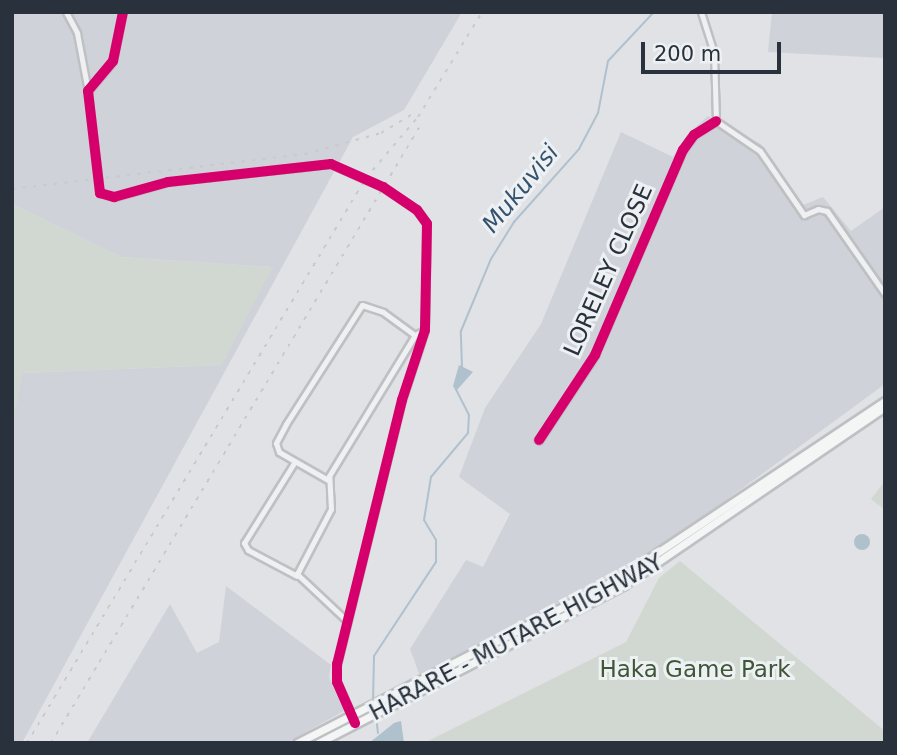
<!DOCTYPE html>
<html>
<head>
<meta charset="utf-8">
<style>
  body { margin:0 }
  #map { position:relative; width:897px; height:755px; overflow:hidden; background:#e0e2e5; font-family:"DejaVu Sans",sans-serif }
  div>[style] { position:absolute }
  .built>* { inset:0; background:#cfd2d8 }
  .green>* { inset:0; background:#d1d8d1 }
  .water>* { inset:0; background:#b0c1ce }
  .round { border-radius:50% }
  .stream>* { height:2px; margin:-1px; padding:0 1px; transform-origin:1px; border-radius:1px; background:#b0c1ce }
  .roads { filter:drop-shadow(2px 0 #bec0c3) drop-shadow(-2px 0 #bec0c3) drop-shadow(0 2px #bec0c3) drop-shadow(0 -2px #bec0c3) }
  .minor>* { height:5px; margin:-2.5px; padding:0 2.5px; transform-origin:2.5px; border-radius:2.5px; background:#eff0f2 }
  .highway>* { height:7px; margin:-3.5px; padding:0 3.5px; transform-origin:3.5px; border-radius:3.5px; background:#f4f5f5 }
  .rail>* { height:2px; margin-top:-1px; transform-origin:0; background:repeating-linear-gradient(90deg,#c9cacc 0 3.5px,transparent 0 10.5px) }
  .cycleway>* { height:10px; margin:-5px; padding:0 5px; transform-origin:5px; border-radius:5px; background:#d6006c }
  span { translate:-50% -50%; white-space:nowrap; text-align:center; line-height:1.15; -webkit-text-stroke:6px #edf1f4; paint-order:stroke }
  .street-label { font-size:23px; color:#29323c }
  .park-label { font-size:23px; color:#405737 }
  .water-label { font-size:24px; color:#36536d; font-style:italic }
  .frame { position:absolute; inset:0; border:14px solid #29323c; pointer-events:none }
  .scale { position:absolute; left:641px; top:42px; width:140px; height:32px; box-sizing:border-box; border:4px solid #29323c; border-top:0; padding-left:9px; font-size:21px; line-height:24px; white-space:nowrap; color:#29323c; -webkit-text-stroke:5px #edf1f4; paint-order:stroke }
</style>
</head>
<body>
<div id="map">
  <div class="built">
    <i style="clip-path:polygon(12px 12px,462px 12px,404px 110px,353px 137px,22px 743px,12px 743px,12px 425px,22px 373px,221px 365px,272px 267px,121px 257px,12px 204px)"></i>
    <i style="clip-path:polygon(772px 12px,885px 12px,885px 58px,768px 52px)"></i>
    <i style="clip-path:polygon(708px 116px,761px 144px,803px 205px,823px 197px,851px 231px,885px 207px,885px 384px,661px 548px,420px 676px,410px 649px,466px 560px,483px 567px,510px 514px,459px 477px,485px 408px,541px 324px,621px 132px,673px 157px,687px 135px)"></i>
    <i style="clip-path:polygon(226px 586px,331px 665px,329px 677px,344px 711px,286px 743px,87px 743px,170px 604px,197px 653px,219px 642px)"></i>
  </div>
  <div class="green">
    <i style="clip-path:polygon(12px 204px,121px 257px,273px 267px,221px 365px,23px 373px,12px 425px)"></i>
    <i style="clip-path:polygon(885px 481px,885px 510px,871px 499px)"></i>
    <i style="clip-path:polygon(680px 561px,885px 731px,885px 743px,424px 743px,626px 642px,659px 578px)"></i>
  </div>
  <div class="water">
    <i style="clip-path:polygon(459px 365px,473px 372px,456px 391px,453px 386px)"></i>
    <i class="round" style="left:854px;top:534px;width:16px;height:16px"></i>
    <i style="clip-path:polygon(401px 721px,404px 743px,369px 743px,394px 723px)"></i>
  </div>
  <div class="stream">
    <i style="left:462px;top:367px;width:36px;rotate:-92deg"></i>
    <i style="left:461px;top:331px;width:78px;rotate:-67.4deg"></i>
    <i style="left:491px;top:259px;width:44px;rotate:-58.1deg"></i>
    <i style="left:514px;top:222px;width:98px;rotate:-48.3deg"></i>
    <i style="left:579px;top:149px;width:41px;rotate:-62.2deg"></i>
    <i style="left:598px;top:113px;width:53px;rotate:-79.1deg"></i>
    <i style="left:608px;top:61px;width:67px;rotate:-46.8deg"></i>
    <i style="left:373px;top:701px;width:45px;rotate:-88.7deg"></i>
    <i style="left:374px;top:656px;width:113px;rotate:-56.6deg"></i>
    <i style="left:436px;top:562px;width:22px;rotate:-90deg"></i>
    <i style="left:436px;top:540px;width:23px;rotate:-121deg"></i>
    <i style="left:424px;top:520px;width:44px;rotate:-80.8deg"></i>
    <i style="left:431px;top:477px;width:57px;rotate:-49.9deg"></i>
    <i style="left:468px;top:433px;width:18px;rotate:-87deg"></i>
    <i style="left:469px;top:415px;width:29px;rotate:-117deg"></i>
    <i style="left:376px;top:717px;width:16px;rotate:83deg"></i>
  </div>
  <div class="roads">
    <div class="minor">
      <i style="left:66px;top:12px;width:24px;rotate:62deg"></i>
      <i style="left:77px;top:33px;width:59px;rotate:79.3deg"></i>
      <i style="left:123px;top:12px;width:50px;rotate:101.5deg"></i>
      <i style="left:113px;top:61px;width:39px;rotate:130deg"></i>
      <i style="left:88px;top:91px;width:103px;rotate:83.3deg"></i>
      <i style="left:100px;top:193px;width:15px;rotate:16deg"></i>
      <i style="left:114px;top:197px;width:56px;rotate:-15.5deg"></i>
      <i style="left:168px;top:182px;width:164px;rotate:-6.3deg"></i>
      <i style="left:331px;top:164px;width:57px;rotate:23.9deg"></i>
      <i style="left:383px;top:187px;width:41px;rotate:34.1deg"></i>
      <i style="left:417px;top:210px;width:17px;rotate:54deg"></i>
      <i style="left:427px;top:224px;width:106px;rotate:91.1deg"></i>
      <i style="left:425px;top:330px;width:74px;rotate:108.2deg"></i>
      <i style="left:402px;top:400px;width:272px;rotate:103.8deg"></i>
      <i style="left:337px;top:664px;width:18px;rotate:90deg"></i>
      <i style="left:337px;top:682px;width:45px;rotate:66.3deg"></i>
      <i style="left:701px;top:12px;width:43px;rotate:72.4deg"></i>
      <i style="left:714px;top:53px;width:68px;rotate:88.3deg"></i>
      <i style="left:716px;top:121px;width:53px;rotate:34.3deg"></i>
      <i style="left:760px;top:151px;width:78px;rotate:55.5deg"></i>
      <i style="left:804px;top:215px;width:15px;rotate:-23deg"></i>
      <i style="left:818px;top:209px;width:9px;rotate:13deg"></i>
      <i style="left:827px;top:211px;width:101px;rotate:55.1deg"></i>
      <i style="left:539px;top:440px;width:102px;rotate:-56.6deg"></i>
      <i style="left:595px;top:355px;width:223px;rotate:-66.8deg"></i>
      <i style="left:683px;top:150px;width:19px;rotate:-54deg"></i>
      <i style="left:694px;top:135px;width:26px;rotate:-32deg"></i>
      <i style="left:294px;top:463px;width:94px;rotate:122deg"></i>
      <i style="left:244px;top:543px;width:8px;rotate:60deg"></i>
      <i style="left:248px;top:550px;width:55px;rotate:28deg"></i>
      <i style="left:328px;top:480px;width:56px;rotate:-150.3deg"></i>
      <i style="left:279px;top:452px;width:9px;rotate:-108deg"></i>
      <i style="left:276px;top:443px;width:21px;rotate:-62deg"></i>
      <i style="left:286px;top:424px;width:141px;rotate:-57.4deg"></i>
      <i style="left:362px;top:305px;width:22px;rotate:18deg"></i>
      <i style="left:383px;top:312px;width:39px;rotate:36deg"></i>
      <i style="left:347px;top:621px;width:69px;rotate:-136.8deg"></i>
      <i style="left:297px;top:574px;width:73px;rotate:-62.4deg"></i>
      <i style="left:331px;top:509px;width:33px;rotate:-93deg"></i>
      <i style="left:329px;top:476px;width:165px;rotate:-58.6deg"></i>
      <i style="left:415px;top:335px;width:11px;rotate:-27deg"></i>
    </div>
    <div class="highway">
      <i style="left:297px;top:743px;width:360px;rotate:-27.1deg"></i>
      <i style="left:618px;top:579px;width:321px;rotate:-33.7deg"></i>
      <i style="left:318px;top:743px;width:344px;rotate:-27.3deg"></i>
      <i style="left:624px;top:585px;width:316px;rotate:-34.3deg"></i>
    </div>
  </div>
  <div class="rail">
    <i style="left:12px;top:189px;width:295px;rotate:-6.8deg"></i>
    <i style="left:305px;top:154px;width:79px;rotate:-15.4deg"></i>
    <i style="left:381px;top:133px;width:37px;rotate:-31deg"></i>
    <i style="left:27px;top:743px;width:659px;rotate:-59.04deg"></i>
    <i style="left:366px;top:178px;width:80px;rotate:-49.6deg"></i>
    <i style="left:418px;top:117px;width:123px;rotate:-58.6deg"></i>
    <i style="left:51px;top:743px;width:719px;rotate:-59.12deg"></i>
  </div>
  <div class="cycleway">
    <i style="left:123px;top:12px;width:50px;rotate:101.5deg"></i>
    <i style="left:113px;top:61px;width:39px;rotate:130deg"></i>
    <i style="left:88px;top:91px;width:103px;rotate:83.3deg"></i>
    <i style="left:100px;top:193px;width:15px;rotate:16deg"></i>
    <i style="left:114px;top:197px;width:56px;rotate:-15.5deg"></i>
    <i style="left:168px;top:182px;width:164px;rotate:-6.3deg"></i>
    <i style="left:331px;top:164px;width:57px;rotate:23.9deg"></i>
    <i style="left:383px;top:187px;width:41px;rotate:34.1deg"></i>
    <i style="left:417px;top:210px;width:17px;rotate:54deg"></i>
    <i style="left:427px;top:224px;width:106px;rotate:91.1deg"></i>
    <i style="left:425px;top:330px;width:74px;rotate:108.2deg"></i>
    <i style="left:402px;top:400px;width:272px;rotate:103.8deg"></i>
    <i style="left:337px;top:664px;width:18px;rotate:90deg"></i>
    <i style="left:337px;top:682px;width:45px;rotate:66.3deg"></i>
    <i style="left:539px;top:440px;width:102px;rotate:-56.6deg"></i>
    <i style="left:595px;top:355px;width:223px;rotate:-66.8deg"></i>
    <i style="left:683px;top:150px;width:19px;rotate:-54deg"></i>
    <i style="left:694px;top:135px;width:26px;rotate:-32deg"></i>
  </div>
  <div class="street-label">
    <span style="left:608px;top:270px;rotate:-66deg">LORELEY CLOSE</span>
    <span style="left:516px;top:637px;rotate:-28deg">HARARE - MUTARE HIGHWAY</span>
  </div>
  <div class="park-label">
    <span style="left:695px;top:669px">Haka Game Park</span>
  </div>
  <div class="water-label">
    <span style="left:521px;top:189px;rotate:-51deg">Mukuvisi</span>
  </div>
  <div class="frame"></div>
  <div class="scale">200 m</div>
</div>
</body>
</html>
